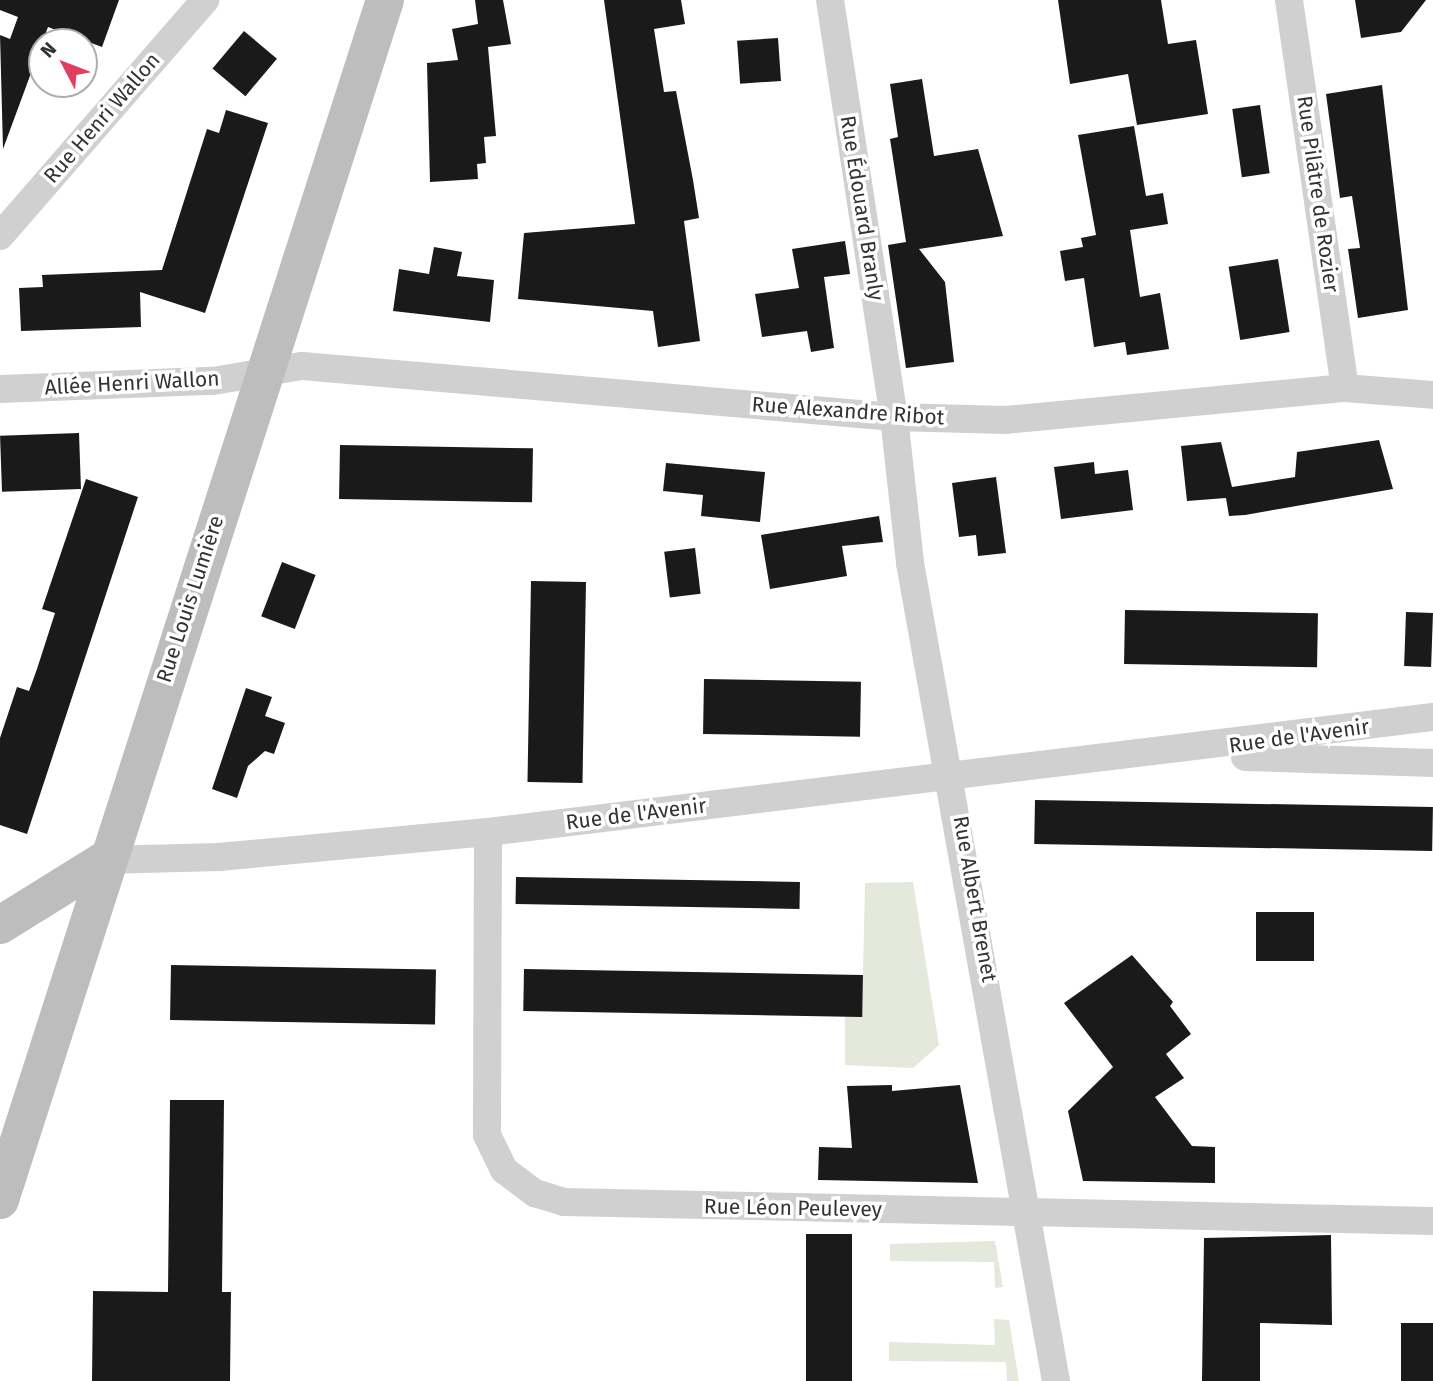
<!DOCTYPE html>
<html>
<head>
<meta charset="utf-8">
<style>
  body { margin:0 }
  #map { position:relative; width:1433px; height:1381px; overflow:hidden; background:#fff; font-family:"Fira Sans",sans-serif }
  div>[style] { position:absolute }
  .green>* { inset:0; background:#e4e9dc }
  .building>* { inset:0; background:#1a1a1a; transform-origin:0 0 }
  .street>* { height:28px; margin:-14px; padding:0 14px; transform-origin:14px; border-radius:14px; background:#d0d0d0 }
  .secondary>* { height:38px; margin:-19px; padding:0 19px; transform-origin:19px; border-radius:19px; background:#bdbdbd }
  span { translate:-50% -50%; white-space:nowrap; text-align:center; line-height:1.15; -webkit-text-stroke:7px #fff; paint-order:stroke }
  .street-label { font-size:21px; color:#333 }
  .north { position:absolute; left:28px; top:28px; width:70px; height:70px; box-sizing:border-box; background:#fff; border:2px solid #adadad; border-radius:50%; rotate:312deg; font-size:19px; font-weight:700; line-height:28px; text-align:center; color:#333 }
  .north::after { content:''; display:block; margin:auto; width:24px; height:32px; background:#e03f61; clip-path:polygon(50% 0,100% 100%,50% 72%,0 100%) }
</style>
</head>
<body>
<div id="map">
  <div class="green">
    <i style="clip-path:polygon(913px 882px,939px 1045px,913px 1068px,845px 1065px,845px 1016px,862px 1015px,865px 883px)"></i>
    <i style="clip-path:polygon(995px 1241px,1003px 1287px,995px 1288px,994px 1262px,890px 1261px,890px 1244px)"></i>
    <i style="clip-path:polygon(994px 1319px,1009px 1320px,1019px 1381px,1007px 1381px,1006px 1362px,889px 1361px,889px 1342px,995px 1345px)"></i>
  </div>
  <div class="building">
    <i style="clip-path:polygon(0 0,119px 0,102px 47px,48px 27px,3px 149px,0 35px,10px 39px,18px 17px,0 10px)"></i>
    <i style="clip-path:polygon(475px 0,503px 0,511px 44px,488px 47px,496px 136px,484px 137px,486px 163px,477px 164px,478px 179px,430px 182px,427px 63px,458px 60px,452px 29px,478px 24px)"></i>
    <i style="clip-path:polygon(604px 0,681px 0,685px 24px,654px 29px,664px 92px,676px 91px,693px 180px,699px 218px,684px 221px,700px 341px,658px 347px,653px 311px,518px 299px,524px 233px,635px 224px)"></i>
    <i style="clip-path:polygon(1058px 0,1161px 0,1168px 44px,1196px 40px,1208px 114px,1137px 125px,1128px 74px,1070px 84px)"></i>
    <i style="clip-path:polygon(1355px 0,1426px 0,1401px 32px,1361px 38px)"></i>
    <i style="left:244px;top:31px;width:43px;height:49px;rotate:40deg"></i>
    <i style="left:778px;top:38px;width:43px;height:41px;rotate:86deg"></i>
    <i style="clip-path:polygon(922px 79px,934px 156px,978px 149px,1003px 236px,919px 249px,945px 282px,954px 362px,906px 368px,888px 245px,906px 242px,890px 139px,898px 137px,890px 84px)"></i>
    <i style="clip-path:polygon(1382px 85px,1408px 310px,1358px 318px,1348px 249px,1360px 248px,1352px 196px,1340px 198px,1326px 94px)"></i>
    <i style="left:1260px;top:105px;width:69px;height:28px;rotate:82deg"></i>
    <i style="clip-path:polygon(226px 110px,268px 123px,205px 313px,140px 292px,141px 327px,21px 331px,19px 288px,43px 287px,42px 275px,162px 270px,207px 129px,219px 133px)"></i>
    <i style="clip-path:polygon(1134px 126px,1146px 196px,1163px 193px,1168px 224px,1130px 230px,1140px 297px,1160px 293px,1169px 349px,1127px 355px,1125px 342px,1094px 347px,1084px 278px,1065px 281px,1060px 251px,1083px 247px,1081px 238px,1096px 235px,1078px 135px)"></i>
    <i style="clip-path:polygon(845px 241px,850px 274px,824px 277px,834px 348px,811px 352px,807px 331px,762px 337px,755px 294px,799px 288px,792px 249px)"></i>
    <i style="clip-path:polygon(434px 247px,462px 252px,457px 276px,494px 280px,490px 322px,393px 311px,399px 269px,429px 274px)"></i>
    <i style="left:1278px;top:259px;width:74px;height:50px;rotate:81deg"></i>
    <i style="left:79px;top:433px;width:56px;height:79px;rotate:88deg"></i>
    <i style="clip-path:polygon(1379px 440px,1393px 489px,1245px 515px,1229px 516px,1226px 498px,1187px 501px,1181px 446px,1221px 442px,1232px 487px,1295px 477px,1297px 452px)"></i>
    <i style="left:340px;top:445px;width:193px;height:54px;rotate:1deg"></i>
    <i style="clip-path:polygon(1094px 462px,1095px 474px,1128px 470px,1133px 510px,1061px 519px,1054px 467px)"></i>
    <i style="clip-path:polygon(666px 463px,765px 472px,760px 522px,701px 516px,703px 495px,663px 491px)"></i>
    <i style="clip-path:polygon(996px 477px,1006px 553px,978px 556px,976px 535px,959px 537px,952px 483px)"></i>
    <i style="clip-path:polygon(86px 479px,138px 497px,27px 834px,0 825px,0 738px,17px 687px,29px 691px,37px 669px,55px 613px,42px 609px)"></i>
    <i style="clip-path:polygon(879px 516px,883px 542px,842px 546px,847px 576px,770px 589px,761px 535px)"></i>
    <i style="left:695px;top:548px;width:46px;height:31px;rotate:83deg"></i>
    <i style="left:282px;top:562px;width:36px;height:58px;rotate:21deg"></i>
    <i style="left:531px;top:581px;width:55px;height:201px;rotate:1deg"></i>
    <i style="left:1125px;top:610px;width:193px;height:54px;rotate:1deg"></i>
    <i style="left:1406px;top:612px;width:27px;height:54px;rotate:2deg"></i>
    <i style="left:704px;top:679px;width:157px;height:55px;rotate:1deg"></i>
    <i style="clip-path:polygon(246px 688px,272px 697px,265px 716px,285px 723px,274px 754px,265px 751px,248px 766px,237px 798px,212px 789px)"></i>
    <i style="left:1035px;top:800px;width:398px;height:44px;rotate:1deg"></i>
    <i style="left:516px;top:877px;width:284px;height:27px;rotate:1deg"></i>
    <i style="left:1256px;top:912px;width:58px;height:49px"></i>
    <i style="clip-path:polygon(1132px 955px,1173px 1002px,1170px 1006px,1191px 1034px,1166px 1054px,1184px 1078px,1155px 1097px,1192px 1146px,1215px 1147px,1215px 1183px,1083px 1181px,1068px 1111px,1113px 1067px,1064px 1003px)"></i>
    <i style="left:171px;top:965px;width:265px;height:55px;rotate:1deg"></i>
    <i style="left:524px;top:969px;width:339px;height:42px;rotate:1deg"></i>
    <i style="clip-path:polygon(892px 1085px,892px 1091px,960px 1085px,978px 1183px,818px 1180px,819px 1147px,852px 1148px,847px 1086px)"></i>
    <i style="clip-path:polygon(170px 1100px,224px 1100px,222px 1292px,231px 1292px,230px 1381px,92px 1381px,93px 1291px,168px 1292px)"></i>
    <i style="left:806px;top:1234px;width:46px;height:147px"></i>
    <i style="clip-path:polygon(1331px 1235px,1332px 1325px,1260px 1323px,1260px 1381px,1202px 1381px,1204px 1238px)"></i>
    <i style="left:1433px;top:1323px;width:58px;height:32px;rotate:90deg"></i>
  </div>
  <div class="street">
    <i style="left:830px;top:0;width:422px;rotate:81.3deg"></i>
    <i style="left:894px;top:417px;width:147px;rotate:83.7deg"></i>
    <i style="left:910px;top:563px;width:831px;rotate:79.88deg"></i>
    <i style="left:1289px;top:0;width:392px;rotate:81.8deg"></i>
    <i style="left:0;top:236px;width:313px;rotate:-49deg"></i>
    <i style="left:0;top:389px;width:213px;rotate:-2.2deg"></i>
    <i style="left:213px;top:381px;width:90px;rotate:-9.6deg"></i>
    <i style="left:302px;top:366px;width:594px;rotate:4.92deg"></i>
    <i style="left:894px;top:417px;width:111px;rotate:1.5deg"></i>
    <i style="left:1005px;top:420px;width:342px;rotate:-5.4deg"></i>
    <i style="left:1345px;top:388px;width:88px;rotate:4.5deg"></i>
    <i style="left:1245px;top:757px;width:188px;rotate:1.8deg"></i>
    <i style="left:488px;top:832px;width:303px;rotate:90.2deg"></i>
    <i style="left:487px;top:1135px;width:39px;rotate:64deg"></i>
    <i style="left:504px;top:1170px;width:39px;rotate:37deg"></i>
    <i style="left:535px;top:1193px;width:30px;rotate:17deg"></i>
    <i style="left:564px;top:1202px;width:869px;rotate:1.25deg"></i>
    <i style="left:105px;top:860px;width:114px;rotate:-1.5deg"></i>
    <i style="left:219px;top:857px;width:270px;rotate:-5.3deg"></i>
    <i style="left:488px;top:832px;width:952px;rotate:-6.94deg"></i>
  </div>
  <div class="secondary">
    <i style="left:0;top:925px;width:123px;rotate:-31.8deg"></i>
    <i style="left:0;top:1200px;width:1260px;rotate:-72.21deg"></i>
  </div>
  <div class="street-label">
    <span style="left:102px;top:118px;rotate:-49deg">Rue Henri Wallon</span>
    <span style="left:1318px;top:194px;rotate:82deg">Rue Pilâtre de Rozier</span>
    <span style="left:862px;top:208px;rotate:81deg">Rue Édouard Branly</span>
    <span style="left:132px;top:383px;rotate:-3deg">Allée Henri Wallon</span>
    <span style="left:848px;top:411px;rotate:4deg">Rue Alexandre Ribot</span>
    <span style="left:190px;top:599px;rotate:-72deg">Rue Louis Lumière</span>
    <span style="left:1299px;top:736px;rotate:-8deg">Rue de l'Avenir</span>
    <span style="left:636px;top:814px;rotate:-7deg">Rue de l'Avenir</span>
    <span style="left:975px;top:899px;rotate:80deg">Rue Albert Brenet</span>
    <span style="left:793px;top:1208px;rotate:1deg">Rue Léon Peulevey</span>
  </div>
  <div class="north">N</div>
</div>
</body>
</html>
